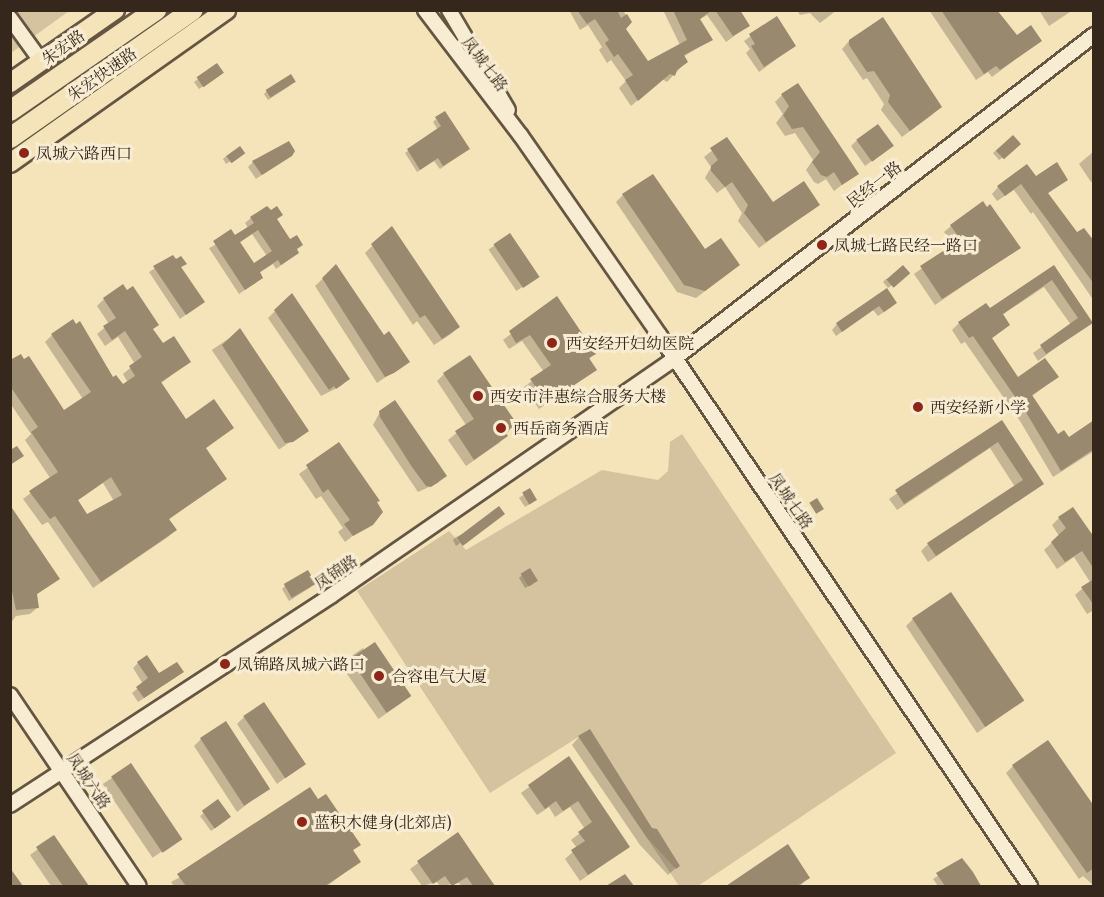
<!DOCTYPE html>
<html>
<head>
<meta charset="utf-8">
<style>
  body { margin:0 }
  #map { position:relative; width:1104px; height:897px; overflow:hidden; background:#f5e3b9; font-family:"Libre Caslon Text","Noto Serif SC",serif }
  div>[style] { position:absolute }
  .green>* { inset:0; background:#d4c39e }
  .shadow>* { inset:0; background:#0003; transform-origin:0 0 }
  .building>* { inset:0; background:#99896e; transform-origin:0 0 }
  .roads { filter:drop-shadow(2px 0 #655643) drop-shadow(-2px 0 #655643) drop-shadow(0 2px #655643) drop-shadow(0 -2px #655643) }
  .minor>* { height:14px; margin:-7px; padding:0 7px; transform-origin:7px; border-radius:7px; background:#f8edd2 }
  .major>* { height:18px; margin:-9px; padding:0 9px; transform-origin:9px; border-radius:9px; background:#f5e3b9 }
  .highway>* { height:20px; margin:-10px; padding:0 10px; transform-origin:10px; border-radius:10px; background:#f5e3b9 }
  .dots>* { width:16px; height:16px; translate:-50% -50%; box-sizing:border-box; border:3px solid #f8edd2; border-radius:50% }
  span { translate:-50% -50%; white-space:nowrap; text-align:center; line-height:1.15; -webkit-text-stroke:6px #f8edd2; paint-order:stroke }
  .street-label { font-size:16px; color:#35271c }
  .poi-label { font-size:16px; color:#35271c }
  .left { translate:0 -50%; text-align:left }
  .frame { position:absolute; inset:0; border:12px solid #35271c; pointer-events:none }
</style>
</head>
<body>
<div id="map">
  <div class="green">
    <i style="clip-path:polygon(11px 11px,69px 11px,11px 53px)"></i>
    <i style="clip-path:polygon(682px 434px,896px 753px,698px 886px,679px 886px,647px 838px,666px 858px,583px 734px,490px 793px,357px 591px,449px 531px,466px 550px,602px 470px,658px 480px,668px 471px,670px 442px)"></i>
  </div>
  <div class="shadow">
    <i style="clip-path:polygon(569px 10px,623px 10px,630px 22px,624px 29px,647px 63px,680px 45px,663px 10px,738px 10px,748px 26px,726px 42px,707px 15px,699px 20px,712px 39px,683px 57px,686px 62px,667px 82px,662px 79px,631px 106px,619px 88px,626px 81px,611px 60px,607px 63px,599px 50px,602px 47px,588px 25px,580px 30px)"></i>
    <i style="clip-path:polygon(797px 10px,837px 10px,820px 23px,810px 13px,800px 15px)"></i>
    <i style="clip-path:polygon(929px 10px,993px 10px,1004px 19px,1017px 37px,1040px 41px,992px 77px,988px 72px,976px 80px)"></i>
    <i style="clip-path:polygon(1039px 10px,1073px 10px,1049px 26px)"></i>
    <i style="clip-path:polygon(776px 18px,794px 46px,759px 72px,746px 53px,750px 49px,744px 41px)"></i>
    <i style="clip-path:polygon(849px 41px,933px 114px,902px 137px,881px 110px,884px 104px,867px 78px,863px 80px,842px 49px)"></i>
    <i style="clip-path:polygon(217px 65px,219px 76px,199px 89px,194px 82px)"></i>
    <i style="clip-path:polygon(291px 85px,268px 100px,264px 94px,267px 91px)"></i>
    <i style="clip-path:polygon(782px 95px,857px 173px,834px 191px,826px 179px,818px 184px,814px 182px,806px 170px,813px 160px,795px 133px,785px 136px,776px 123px,783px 114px,775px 102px)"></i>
    <i style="clip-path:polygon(436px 119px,465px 152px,440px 169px,434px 161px,417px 172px,405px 153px,438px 130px,433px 122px)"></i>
    <i style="clip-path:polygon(727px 139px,772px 204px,818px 205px,759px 248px,738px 221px,742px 213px,725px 187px,717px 193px,705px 178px,711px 167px,704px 157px)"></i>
    <i style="clip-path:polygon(856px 141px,892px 146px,865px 166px,851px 146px)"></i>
    <i style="clip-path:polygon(1016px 148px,999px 160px,993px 153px,996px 150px)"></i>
    <i style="clip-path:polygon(1094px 151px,1094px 180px,1091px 182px,1079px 164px)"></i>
    <i style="clip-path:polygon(243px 153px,226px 164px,223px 159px,226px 156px)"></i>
    <i style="clip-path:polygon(291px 155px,256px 179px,248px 167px,253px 162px)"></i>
    <i style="clip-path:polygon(1035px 178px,1066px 179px,1047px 194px,1077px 234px,1094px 244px,1094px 301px,1033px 212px,1031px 214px,1014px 190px,997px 201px,992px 194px,998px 187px)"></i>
    <i style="clip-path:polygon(623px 195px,704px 251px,730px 272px,696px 298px,677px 292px,616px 202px)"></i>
    <i style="clip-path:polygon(evenodd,251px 218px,276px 220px,298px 253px,276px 269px,273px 264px,259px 273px,262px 278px,239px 294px,209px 248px,248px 228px,245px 223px,251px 218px,252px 234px,267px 256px,254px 265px,239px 243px,252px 234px)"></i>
    <i style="clip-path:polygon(951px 226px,1019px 248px,935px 305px,914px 274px,950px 248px,952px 243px,944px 232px)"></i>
    <i style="left:510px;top:235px;width:50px;height:26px;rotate:56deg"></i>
    <i style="clip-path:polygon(372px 246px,458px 327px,451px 334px,434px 345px,417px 321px,413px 325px,365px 253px)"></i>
    <i style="clip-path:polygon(172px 257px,185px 264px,180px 268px,203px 302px,180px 319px,149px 272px)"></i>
    <i style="clip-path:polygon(336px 266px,384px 337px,408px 362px,377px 383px,315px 286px)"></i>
    <i style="clip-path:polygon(1053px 267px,1091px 322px,1038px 361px,1033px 353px,1071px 325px,1044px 287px,1002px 315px,1009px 325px,991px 339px,1018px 379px,1057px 377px,1031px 397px,1058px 436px,1068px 439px,1094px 422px,1094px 451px,1053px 477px,1020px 421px,965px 342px,961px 344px,952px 330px,959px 323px,989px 311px)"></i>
    <i style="clip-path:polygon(904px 276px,888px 288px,883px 282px,886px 279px)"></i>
    <i style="clip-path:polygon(887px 290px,895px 303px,890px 308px,878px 316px,873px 310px,836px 336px,832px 330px,837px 324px)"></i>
    <i style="clip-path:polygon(evenodd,104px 299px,152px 330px,163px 345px,189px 362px,160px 384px,186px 421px,232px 427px,205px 449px,225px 478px,168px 520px,175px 530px,168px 537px,93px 588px,48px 522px,42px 525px,23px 499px,50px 478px,25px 440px,31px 434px,10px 403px,10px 362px,64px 412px,83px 399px,45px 342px,52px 335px,123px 386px,128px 383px,123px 374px,135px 364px,118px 337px,105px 346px,97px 334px,109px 324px,97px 306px,104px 299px,103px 483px,114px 501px,87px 516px,77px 501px,103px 483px)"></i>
    <i style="clip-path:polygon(556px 299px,594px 354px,588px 360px,595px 370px,539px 409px,524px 387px,544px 372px,522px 341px,509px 349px,503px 340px)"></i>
    <i style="clip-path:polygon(275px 311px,348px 379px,341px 386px,321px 396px,268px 318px)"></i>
    <i style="left:240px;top:331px;width:120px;height:34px;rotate:56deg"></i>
    <i style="clip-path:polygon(444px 374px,515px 424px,499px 443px,466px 466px,448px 440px,466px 425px,437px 381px)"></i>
    <i style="clip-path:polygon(380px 412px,445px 475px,438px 483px,418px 492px,373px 425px)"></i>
    <i style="clip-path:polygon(1001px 422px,1042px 484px,928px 562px,921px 551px,928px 544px,1015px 487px,990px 448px,897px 510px,889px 499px)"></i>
    <i style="clip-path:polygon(339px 445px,375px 503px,374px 519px,345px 542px,338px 532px,343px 528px,321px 496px,316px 499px,299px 474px)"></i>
    <i style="clip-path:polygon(530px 490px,532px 503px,525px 507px,519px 498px)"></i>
    <i style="clip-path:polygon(10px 508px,58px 578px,36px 595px,37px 608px,30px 614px,16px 616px,10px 624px)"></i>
    <i style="clip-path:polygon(499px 517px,456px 546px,453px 540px,456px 537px)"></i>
    <i style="clip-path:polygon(1059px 518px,1094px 539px,1094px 610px,1087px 614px,1075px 595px,1090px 582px,1074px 557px,1057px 569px,1044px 550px,1059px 536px,1052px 525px)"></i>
    <i style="clip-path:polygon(522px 575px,533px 584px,525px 588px,519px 578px)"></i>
    <i style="clip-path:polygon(285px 586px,311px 587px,289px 601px,282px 589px)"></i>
    <i style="clip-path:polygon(913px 619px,1022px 701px,977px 733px,906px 626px)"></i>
    <i style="left:363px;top:648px;width:67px;height:28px;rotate:55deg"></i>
    <i style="clip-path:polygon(138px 663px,159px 675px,176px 677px,138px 702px,132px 693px,143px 684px,133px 668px)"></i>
    <i style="clip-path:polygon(244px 717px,304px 764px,277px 784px,237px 724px)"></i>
    <i style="clip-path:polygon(579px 737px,678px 866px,668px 875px,640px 845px,572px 745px)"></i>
    <i style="clip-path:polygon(201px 739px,268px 788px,237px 812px,194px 746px)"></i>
    <i style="clip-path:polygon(568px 758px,628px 847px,580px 881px,565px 859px,577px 848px,571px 840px,585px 829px,570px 807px,555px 817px,549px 807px,537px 815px,521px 793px)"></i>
    <i style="left:131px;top:765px;width:89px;height:34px;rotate:56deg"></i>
    <i style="clip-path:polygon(1013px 766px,1094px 808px,1094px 886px,1083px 876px,1079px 879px,1006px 773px)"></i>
    <i style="clip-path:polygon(218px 801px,226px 820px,211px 831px,200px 816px)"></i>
    <i style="clip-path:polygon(318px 801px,359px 844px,352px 851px,359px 862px,327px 886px,174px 886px,171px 882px)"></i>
    <i style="clip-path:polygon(457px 834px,493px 886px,461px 886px,459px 883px,440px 886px,437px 882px,422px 886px,410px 869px)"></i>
    <i style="clip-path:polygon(54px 837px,87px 886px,51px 886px,30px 855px)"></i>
    <i style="clip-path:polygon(787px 847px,808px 878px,801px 885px,729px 886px)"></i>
    <i style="clip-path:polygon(961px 860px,980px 886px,938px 886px,933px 879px)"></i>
  </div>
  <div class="building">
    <i style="clip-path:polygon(577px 10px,617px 10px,621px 18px,627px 14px,632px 22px,626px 29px,648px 61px,687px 40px,673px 10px,712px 10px,700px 19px,713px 40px,684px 55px,688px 62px,677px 70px,675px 76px,670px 74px,638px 101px,625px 80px,633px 75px,618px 54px,614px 57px,605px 43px,609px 40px,595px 19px,587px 24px)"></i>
    <i style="clip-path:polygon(715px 10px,740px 10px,750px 26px,733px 36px)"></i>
    <i style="clip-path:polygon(941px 10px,997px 10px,1017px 35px,1031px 25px,1042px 41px,1000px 70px,996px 66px,984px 74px)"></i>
    <i style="clip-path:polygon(777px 16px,796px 46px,764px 67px,751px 46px,755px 44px,749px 34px)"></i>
    <i style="clip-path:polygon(883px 17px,942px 107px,910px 131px,888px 102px,890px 95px,874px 71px,867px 72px,849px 45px,849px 40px)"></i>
    <i style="left:217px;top:63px;width:12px;height:25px;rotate:55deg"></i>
    <i style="left:291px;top:74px;width:9px;height:30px;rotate:58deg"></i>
    <i style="clip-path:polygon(798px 83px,859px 174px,842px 185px,834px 172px,827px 177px,821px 175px,812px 162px,820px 152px,803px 127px,792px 129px,783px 115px,789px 106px,781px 94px)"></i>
    <i style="clip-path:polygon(445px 111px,470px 149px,443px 166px,438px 158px,420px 170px,407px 149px,441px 126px,435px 117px)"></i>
    <i style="left:878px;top:124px;width:27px;height:27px;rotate:54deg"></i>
    <i style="left:1013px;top:135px;width:12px;height:23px;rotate:48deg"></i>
    <i style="clip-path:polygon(727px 137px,773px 202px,804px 181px,820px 205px,766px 242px,744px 213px,748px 205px,732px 182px,725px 187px,711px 171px,711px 166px,718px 160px,710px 148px)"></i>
    <i style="clip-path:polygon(289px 141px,295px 151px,292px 156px,262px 175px,252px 161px)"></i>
    <i style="left:240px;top:146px;width:9px;height:17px;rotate:54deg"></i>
    <i style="clip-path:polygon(1057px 162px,1068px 180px,1048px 193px,1077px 232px,1084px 228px,1094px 241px,1094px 284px,1021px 184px,1005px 196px,997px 186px,1027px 164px,1036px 176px)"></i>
    <i style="clip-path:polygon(653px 174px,705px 249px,721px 238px,740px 265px,705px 291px,684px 285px,622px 194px)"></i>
    <i style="clip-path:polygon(983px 201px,987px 207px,990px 204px,1021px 248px,942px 299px,920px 266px,957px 242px,954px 238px,958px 236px,950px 225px)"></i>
    <i style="clip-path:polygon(evenodd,267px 206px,271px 210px,277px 206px,283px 215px,277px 219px,290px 239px,297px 235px,303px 245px,297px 249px,299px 253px,281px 265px,278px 260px,260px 272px,263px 278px,245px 290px,213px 241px,231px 229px,235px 235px,254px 223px,250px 217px,267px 206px,258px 230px,272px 251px,254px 263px,240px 242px,258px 230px)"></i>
    <i style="clip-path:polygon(392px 226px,460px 327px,442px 339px,425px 315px,420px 318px,371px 244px)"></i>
    <i style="left:510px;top:233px;width:53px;height:20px;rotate:56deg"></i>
    <i style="clip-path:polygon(173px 255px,176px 259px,181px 256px,187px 264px,181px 267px,205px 302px,186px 315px,153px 266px)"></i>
    <i style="clip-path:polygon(336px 264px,384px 335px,389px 331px,410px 362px,394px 373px,385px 377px,322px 278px)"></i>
    <i style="left:903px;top:265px;width:11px;height:22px;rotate:49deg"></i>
    <i style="clip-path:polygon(1054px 265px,1093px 323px,1046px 354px,1040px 345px,1078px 318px,1052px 280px,1003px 314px,1010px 325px,992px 338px,1018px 377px,1045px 358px,1059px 377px,1032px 395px,1058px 434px,1064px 430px,1069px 437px,1094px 420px,1094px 449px,1061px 471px,1027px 414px,973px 336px,969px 338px,958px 322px,986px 303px,990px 308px)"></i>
    <i style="clip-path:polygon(evenodd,123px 284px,127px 290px,133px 286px,159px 325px,153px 329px,163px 343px,174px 336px,191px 362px,161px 382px,186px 419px,214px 399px,234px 428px,206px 448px,227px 479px,169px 519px,177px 530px,101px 582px,55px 516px,50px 519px,29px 491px,58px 472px,31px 432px,38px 427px,10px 386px,10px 360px,21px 354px,24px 359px,29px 356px,64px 410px,91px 392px,51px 334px,73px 319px,76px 324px,80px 321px,113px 377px,116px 375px,123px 384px,135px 376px,129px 366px,142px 357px,125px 331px,112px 340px,103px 326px,116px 318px,103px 298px,123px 284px,111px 477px,122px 495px,87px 514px,78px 500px,111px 477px)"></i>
    <i style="clip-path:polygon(887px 288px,897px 303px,884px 312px,879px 306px,842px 332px,836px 323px)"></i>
    <i style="clip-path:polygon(292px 293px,350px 379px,336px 389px,334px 386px,329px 390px,274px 310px)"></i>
    <i style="clip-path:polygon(557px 296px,596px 354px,589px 358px,597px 370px,547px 403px,530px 379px,551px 365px,530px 335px,516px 343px,509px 331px)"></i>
    <i style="clip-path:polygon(240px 328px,309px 431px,293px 442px,285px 443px,222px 345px)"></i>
    <i style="clip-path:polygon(470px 355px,517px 424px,505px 432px,508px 436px,474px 460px,455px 431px,474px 419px,443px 373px)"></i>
    <i style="clip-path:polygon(395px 400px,447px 476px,431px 487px,426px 486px,412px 467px,380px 417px,379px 411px)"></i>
    <i style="clip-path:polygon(1002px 420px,1044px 484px,936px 556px,927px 543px,1023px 480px,998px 442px,904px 504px,895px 490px)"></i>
    <i style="clip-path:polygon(339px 442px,380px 501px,377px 502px,383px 512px,373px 525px,353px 536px,344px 524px,350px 520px,328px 489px,323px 493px,306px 465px)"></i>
    <i style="clip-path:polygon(17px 446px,24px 456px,10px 465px,10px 450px)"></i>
    <i style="left:530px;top:488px;width:14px;height:9px;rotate:60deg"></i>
    <i style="left:817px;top:498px;width:13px;height:9px;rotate:58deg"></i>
    <i style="clip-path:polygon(10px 505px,60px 579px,37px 594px,39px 608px,16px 610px,10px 581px)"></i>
    <i style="left:499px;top:506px;width:10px;height:53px;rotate:53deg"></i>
    <i style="clip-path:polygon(1073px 507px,1094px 537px,1094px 569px,1082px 551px,1065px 562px,1051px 542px,1066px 528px,1058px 517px)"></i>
    <i style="left:530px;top:568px;width:15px;height:11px;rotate:58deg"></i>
    <i style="left:308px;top:570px;width:16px;height:28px;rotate:60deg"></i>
    <i style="clip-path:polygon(1094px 579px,1094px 605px,1081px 587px)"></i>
    <i style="left:951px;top:592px;width:131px;height:47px;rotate:56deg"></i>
    <i style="left:375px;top:642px;width:65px;height:30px;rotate:56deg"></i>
    <i style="clip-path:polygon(147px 655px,159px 673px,177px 662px,184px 672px,144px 698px,136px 687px,148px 678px,137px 662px)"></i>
    <i style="left:264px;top:702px;width:75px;height:25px;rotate:56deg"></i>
    <i style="left:226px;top:721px;width:81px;height:31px;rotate:57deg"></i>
    <i style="clip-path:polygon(590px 729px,652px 828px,657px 829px,680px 866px,676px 869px,647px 838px,578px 736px)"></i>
    <i style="clip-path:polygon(1048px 740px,1094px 806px,1094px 868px,1087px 873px,1012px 765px)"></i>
    <i style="clip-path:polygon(569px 756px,630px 847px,588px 875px,571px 850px,585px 841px,578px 832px,592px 822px,578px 801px,563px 811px,556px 801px,545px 809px,528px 785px)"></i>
    <i style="left:131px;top:763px;width:92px;height:24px;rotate:56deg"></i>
    <i style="clip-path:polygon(310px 787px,318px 799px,326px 794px,361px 845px,353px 850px,361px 862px,325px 886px,186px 886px,177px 874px)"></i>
    <i style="left:218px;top:799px;width:22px;height:20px;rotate:54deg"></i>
    <i style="clip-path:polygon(458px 832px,477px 860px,495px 886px,473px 886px,467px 877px,452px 886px,445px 876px,433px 884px,417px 861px)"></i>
    <i style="clip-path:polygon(54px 835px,89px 886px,63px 886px,36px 847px)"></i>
    <i style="clip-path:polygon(788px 844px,810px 878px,797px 886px,726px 886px)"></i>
    <i style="clip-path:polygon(962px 858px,973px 872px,981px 886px,945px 886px,936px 873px)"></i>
    <i style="clip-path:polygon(10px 868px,23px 886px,10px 886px)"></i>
    <i style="clip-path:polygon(625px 874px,634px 886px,606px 886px)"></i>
  </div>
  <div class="roads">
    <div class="minor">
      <i style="left:425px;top:10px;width:158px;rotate:52.7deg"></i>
      <i style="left:521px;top:136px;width:244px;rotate:55.2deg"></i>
      <i style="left:660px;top:336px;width:663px;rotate:56.07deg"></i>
      <i style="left:449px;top:10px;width:116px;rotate:59.5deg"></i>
      <i style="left:10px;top:18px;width:53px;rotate:54.2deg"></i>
      <i style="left:10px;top:695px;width:230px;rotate:56deg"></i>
      <i style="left:10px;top:805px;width:384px;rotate:-33.1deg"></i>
      <i style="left:332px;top:595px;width:417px;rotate:-34.6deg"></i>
      <i style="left:675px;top:358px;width:529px;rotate:-37.63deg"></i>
    </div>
    <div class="major">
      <i style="left:10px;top:83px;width:128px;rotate:-34.8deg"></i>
      <i style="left:10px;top:163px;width:265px;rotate:-35.3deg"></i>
    </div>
    <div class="highway">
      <i style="left:10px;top:111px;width:178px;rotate:-34.7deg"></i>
      <i style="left:10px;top:138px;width:223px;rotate:-35deg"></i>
    </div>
  </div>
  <div class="dots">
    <i style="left:24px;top:153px;background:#8f2418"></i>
    <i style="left:822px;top:245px;background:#8f2418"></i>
    <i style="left:552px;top:343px;background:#8f2418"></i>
    <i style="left:478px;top:396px;background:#8f2418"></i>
    <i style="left:918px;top:407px;background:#8f2418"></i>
    <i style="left:501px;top:428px;background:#8f2418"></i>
    <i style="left:225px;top:664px;background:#8f2418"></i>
    <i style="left:379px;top:676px;background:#8f2418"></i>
    <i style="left:302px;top:822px;background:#8f2418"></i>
  </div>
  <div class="street-label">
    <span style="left:63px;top:47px;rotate:-35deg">朱宏路</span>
    <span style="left:485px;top:64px;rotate:53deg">凤城七路</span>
    <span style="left:102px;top:74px;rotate:-35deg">朱宏快速路</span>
    <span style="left:874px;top:184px;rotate:-38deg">民经一路</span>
    <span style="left:791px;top:501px;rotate:56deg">凤城七路</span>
    <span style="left:336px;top:572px;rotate:-34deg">凤锦路</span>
    <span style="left:89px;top:781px;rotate:56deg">凤城六路</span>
  </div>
  <div class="poi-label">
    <span class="left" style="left:36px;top:153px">凤城六路西口</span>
    <span class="left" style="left:834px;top:245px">凤城七路民经一路口</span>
    <span class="left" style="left:566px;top:343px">西安经开妇幼医院</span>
    <span class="left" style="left:490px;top:396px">西安市沣惠综合服务大楼</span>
    <span class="left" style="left:930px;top:407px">西安经新小学</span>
    <span class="left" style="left:513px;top:428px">西岳商务酒店</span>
    <span class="left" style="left:237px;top:664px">凤锦路凤城六路口</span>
    <span class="left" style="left:391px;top:676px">合容电气大厦</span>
    <span class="left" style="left:314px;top:822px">蓝积木健身(北郊店)</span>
  </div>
  <div class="frame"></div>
</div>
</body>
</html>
